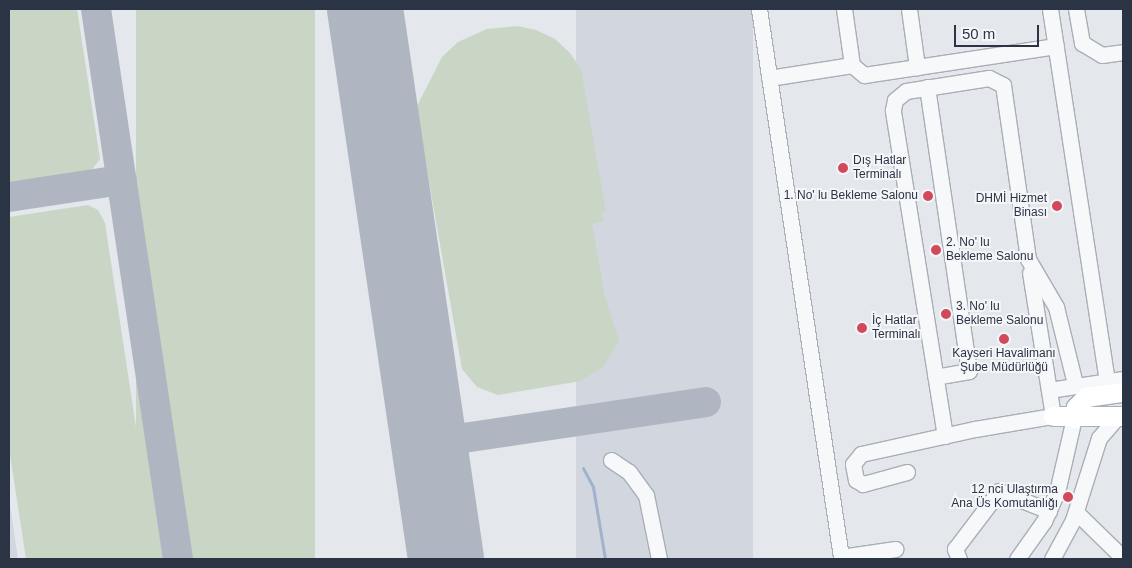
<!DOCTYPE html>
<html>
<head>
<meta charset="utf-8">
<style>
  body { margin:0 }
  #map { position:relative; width:1132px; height:568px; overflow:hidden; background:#e4e7ec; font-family:Arial,sans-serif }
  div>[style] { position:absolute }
  .built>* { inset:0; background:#d2d6de; transform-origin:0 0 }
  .green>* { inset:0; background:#c9d6c5; transform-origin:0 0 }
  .stream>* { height:3px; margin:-1.5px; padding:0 1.5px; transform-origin:1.5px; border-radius:1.5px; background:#9fb4cc }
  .taxiway>* { height:30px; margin:-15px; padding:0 15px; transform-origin:15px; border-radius:15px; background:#b0b6c1 }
  .runway>* { height:76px; margin:-38px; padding:0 38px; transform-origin:38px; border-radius:38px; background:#b0b6c1 }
  .roads { filter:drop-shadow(1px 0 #a9aeb7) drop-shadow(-1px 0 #a9aeb7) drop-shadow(0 1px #a9aeb7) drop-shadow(0 -1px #a9aeb7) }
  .minor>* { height:15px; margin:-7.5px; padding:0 7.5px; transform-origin:7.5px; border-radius:7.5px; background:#f7f8fa }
  .major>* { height:19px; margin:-9.5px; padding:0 9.5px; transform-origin:9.5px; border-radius:9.5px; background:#fff }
  .dots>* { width:14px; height:14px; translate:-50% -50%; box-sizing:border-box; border:2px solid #f4f6f9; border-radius:50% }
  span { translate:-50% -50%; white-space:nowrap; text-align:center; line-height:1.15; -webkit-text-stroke:4px #f4f6f9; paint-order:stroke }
  .poi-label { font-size:12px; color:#2b3445 }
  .left { translate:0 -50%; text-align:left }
  .right { translate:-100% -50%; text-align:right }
  .frame { position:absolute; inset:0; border:10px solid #2b3445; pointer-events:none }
  .scale { position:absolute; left:954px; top:25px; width:85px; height:22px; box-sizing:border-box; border:2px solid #2b3445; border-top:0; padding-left:6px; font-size:15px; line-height:18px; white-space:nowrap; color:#2b3445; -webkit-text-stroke:4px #f4f6f9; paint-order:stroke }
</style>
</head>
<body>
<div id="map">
  <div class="built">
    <i style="left:576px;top:9px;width:177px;height:557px"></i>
    <i style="clip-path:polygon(9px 498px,18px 559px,9px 559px)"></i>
  </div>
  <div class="green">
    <i style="clip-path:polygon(9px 9px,77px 9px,100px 159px,88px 175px,9px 193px)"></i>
    <i style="left:136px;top:9px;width:179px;height:557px"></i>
    <i style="clip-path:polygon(518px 26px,536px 30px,555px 39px,570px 53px,581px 69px,606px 212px,601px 213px,603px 221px,592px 224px,605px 297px,619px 341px,604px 366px,581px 381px,498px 395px,477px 387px,462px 369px,416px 108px,442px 57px,458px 42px,487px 29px)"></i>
    <i style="clip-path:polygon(88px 205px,98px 210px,105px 223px,156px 559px,26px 559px,9px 448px,9px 217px)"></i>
  </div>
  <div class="stream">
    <i style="left:583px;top:468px;width:21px;rotate:62deg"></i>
    <i style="left:593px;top:487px;width:73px;rotate:80.5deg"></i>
  </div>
  <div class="taxiway">
    <i style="left:96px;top:9px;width:556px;rotate:81.52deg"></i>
    <i style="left:365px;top:12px;width:23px;rotate:-7deg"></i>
    <i style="left:9px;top:197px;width:114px;rotate:-8.6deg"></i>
    <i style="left:429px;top:443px;width:280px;rotate:-8.4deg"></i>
  </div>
  <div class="runway">
    <i style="left:365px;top:9px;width:556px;rotate:81.62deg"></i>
  </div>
  <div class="roads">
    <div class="minor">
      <i style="left:759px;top:9px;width:554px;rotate:81.49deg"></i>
      <i style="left:841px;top:557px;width:55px;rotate:-8.4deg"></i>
      <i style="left:909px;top:9px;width:59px;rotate:82.1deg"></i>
      <i style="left:1050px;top:9px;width:375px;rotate:81.3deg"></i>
      <i style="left:1076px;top:9px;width:35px;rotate:80deg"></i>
      <i style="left:1082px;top:43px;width:23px;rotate:31deg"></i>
      <i style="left:1102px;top:55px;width:21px;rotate:-8deg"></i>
      <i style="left:852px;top:65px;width:16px;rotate:40deg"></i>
      <i style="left:864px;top:75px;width:194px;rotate:-8.6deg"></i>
      <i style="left:769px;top:78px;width:84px;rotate:-8.9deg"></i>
      <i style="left:852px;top:65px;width:57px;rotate:-98.1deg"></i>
      <i style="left:927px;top:87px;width:287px;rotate:81.6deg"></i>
      <i style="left:969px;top:371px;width:34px;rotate:170deg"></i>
      <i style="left:1049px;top:390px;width:75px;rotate:-8.5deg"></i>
      <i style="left:945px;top:436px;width:330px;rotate:-99.1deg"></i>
      <i style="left:893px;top:110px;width:10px;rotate:-79deg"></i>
      <i style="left:895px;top:100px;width:14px;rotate:-39deg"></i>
      <i style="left:906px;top:91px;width:84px;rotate:-8.9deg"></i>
      <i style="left:989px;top:78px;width:16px;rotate:27deg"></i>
      <i style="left:1003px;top:85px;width:176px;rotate:81.8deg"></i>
      <i style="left:1028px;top:259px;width:56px;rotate:59.7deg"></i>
      <i style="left:1056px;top:307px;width:79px;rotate:76.1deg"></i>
      <i style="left:611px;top:460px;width:22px;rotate:34deg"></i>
      <i style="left:629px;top:472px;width:29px;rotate:54deg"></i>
      <i style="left:646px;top:495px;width:65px;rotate:78.5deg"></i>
      <i style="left:907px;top:472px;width:46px;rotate:164.7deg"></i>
      <i style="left:863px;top:484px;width:8px;rotate:-150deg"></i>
      <i style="left:856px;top:480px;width:16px;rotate:-101deg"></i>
      <i style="left:853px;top:464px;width:13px;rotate:-51deg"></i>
      <i style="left:861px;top:454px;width:117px;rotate:-12.4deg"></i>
      <i style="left:975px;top:429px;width:79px;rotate:-9.5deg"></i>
      <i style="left:1053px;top:416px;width:145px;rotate:-99.1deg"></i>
      <i style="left:1076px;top:512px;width:66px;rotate:44.4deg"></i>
      <i style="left:959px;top:559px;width:11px;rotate:-112deg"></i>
      <i style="left:955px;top:549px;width:73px;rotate:-52.8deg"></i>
      <i style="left:999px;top:491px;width:54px;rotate:21.8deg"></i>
      <i style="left:1017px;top:559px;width:47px;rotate:-54.6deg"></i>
      <i style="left:1044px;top:521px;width:32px;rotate:-66deg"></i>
      <i style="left:1057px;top:492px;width:76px;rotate:-77.1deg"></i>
      <i style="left:1052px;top:559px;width:44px;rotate:-61.7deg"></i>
      <i style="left:1073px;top:520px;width:86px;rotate:-72.4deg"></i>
      <i style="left:1099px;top:438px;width:28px;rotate:-49deg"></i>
    </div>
    <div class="major">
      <i style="left:1053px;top:416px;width:70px"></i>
      <i style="left:1074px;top:418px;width:11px;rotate:-80deg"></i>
      <i style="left:1076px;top:407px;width:14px;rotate:-45deg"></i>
      <i style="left:1086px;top:397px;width:37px;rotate:-8deg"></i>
    </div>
  </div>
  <div class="dots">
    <i style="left:843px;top:168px;background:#d1495b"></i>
    <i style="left:928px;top:196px;background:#d1495b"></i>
    <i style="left:1057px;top:206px;background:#d1495b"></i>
    <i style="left:936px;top:250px;background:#d1495b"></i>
    <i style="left:946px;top:314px;background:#d1495b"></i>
    <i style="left:862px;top:328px;background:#d1495b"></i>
    <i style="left:1004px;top:339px;background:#d1495b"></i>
    <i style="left:1068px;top:497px;background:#d1495b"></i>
  </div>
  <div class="poi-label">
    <span class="left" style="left:853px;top:168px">Dış Hatlar<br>Terminalı</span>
    <span class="right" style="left:918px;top:196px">1. No' lu Bekleme Salonu</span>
    <span class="right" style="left:1047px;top:206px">DHMİ Hizmet<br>Binası</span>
    <span class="left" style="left:946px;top:250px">2. No' lu<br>Bekleme Salonu</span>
    <span class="left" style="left:956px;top:314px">3. No' lu<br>Bekleme Salonu</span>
    <span class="left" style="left:872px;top:328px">İç Hatlar<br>Terminalı</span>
    <span style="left:1004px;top:361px">Kayseri Havalimanı<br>Şube Müdürlüğü</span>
    <span class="right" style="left:1058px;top:497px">12 nci Ulaştırma<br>Ana Üs Komutanlığı</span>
  </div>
  <div class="frame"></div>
  <div class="scale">50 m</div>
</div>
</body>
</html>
